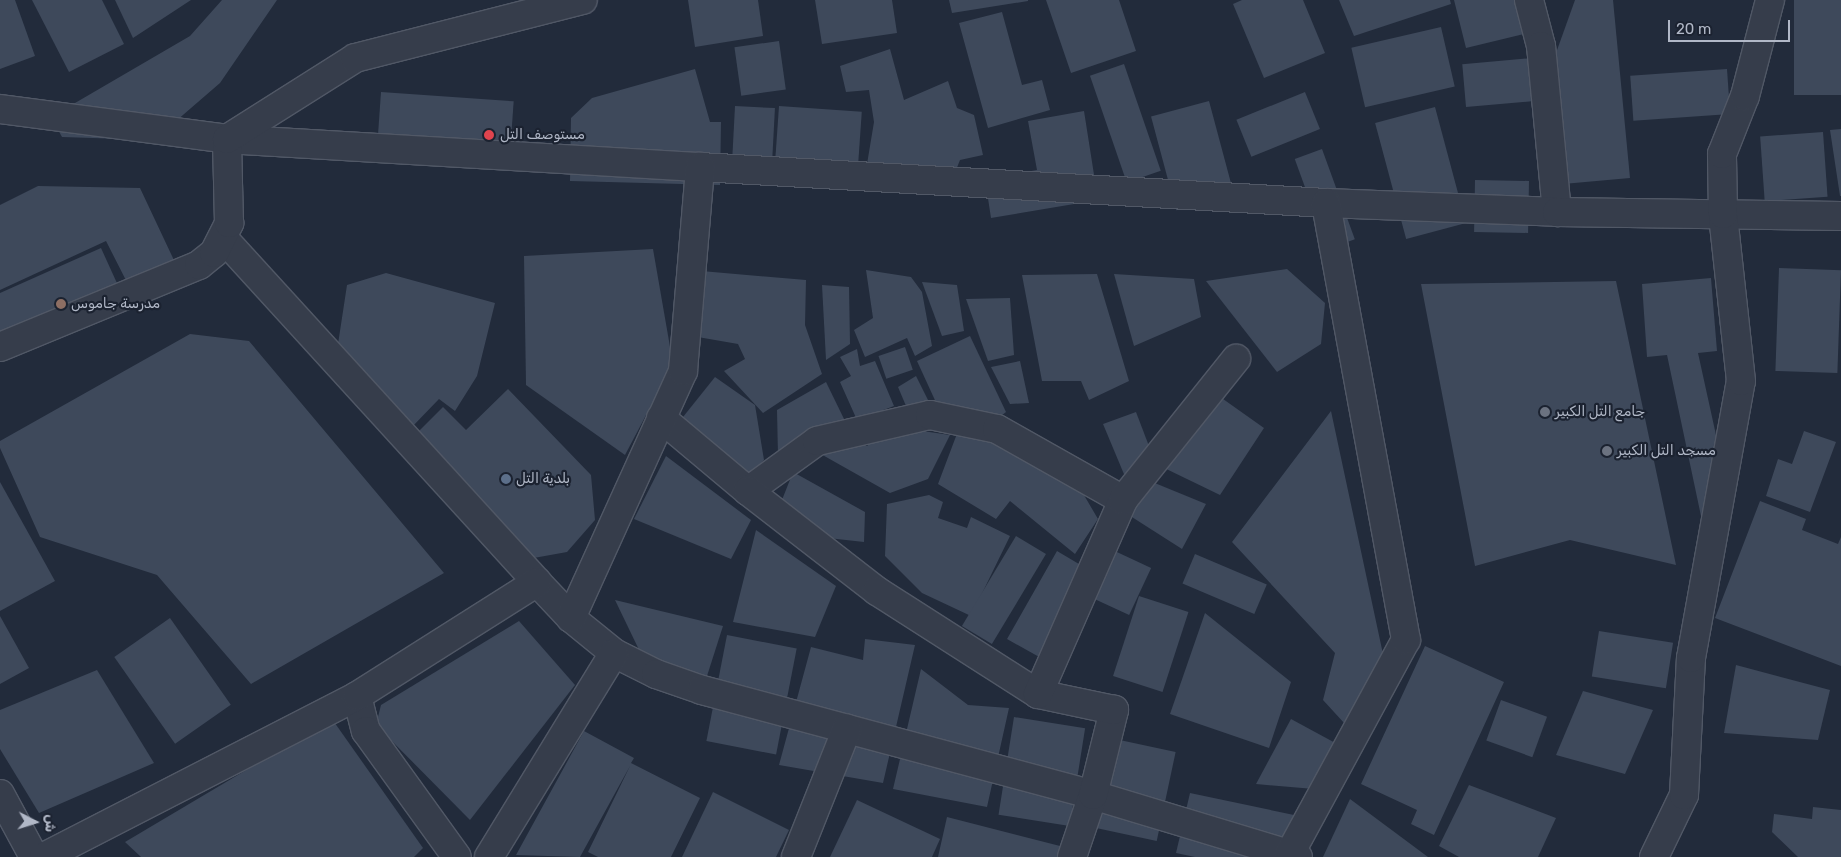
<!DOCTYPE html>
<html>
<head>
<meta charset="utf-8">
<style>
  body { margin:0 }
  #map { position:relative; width:1841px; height:857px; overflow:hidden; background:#222b3b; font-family:Rubik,Cairo,sans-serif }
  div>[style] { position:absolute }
  .building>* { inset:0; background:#3e495b; transform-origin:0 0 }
  .roads { filter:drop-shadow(1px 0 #515866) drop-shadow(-1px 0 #515866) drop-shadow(0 1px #515866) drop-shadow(0 -1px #515866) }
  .street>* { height:28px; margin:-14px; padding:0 14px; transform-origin:14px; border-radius:14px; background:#363d4b }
  .dots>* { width:14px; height:14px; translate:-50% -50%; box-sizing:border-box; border:2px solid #1b2230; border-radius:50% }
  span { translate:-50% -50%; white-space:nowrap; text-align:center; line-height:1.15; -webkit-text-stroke:4.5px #1b2230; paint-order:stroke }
  .poi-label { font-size:14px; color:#b1b8c7 }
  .left { translate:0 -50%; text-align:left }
  .north { position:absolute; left:10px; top:797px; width:50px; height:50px; -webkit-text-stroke:4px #1b2230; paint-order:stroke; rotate:95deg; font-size:14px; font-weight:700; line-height:20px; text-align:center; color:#b1b8c7 }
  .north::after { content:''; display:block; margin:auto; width:18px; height:22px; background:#b1b8c7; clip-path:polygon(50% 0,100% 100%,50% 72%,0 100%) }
  .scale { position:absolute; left:1668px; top:20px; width:122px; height:22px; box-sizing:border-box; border:2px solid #b1b8c7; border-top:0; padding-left:6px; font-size:15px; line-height:18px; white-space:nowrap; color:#b1b8c7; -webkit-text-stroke:4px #1b2230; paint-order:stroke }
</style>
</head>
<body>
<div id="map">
  <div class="building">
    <i style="clip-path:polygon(0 0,15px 0,35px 56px,0 69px)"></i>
    <i style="clip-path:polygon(32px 0,102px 0,124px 44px,69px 72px)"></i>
    <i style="clip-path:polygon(115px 0,191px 0,133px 38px)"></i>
    <i style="clip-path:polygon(222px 0,277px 0,220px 83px,154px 140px,62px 137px,51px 117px,190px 36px)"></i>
    <i style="clip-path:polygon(688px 0,758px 0,763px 36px,695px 47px)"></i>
    <i style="clip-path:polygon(815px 0,892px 0,897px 33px,822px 44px)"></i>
    <i style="clip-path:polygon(949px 0,1028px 0,1028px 1px,952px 13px)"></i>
    <i style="clip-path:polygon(1046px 0,1119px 0,1136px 51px,1071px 73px)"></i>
    <i style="clip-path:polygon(1242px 0,1303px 0,1325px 53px,1264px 78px,1233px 4px)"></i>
    <i style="clip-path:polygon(1339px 0,1450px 0,1451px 4px,1354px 36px)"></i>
    <i style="clip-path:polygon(1454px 0,1520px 0,1528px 33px,1466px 48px)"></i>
    <i style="clip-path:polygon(1575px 0,1613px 0,1630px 178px,1563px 184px,1556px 53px)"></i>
    <i style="left:1794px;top:0;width:47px;height:95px"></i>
    <i style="clip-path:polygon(1002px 12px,1022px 85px,1042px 80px,1050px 110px,988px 128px,959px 23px)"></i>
    <i style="left:1441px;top:27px;width:61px;height:92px;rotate:77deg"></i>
    <i style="left:779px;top:41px;width:49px;height:45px;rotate:82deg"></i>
    <i style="clip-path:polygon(890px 49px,904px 100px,948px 81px,957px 108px,974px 115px,983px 155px,960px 160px,950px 185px,864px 182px,874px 122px,869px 90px,846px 92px,840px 66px)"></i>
    <i style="left:1533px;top:58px;width:43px;height:71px;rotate:85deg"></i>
    <i style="left:1124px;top:64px;width:113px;height:36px;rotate:71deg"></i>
    <i style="clip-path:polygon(695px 69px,710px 122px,721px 122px,720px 185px,570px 181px,571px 118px,592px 98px)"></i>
    <i style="left:1727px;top:69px;width:45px;height:97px;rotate:86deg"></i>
    <i style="left:381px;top:92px;width:133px;height:67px;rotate:4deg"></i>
    <i style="left:1305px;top:92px;width:40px;height:74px;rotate:68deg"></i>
    <i style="left:1209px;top:101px;width:97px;height:60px;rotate:75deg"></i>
    <i style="left:735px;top:106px;width:40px;height:64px;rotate:3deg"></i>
    <i style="left:779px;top:106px;width:83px;height:51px;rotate:4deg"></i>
    <i style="left:1435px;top:107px;width:120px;height:62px;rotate:75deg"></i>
    <i style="clip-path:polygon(1084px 111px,1098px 200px,991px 218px,985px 179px,1037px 170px,1028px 121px)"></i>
    <i style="clip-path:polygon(1841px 129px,1841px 196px,1840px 196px,1830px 130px)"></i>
    <i style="left:1823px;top:132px;width:65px;height:63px;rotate:86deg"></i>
    <i style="left:1322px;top:149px;width:96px;height:29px;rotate:70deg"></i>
    <i style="left:1475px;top:180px;width:54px;height:52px;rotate:1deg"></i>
    <i style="clip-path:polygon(38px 186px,140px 188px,180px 273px,137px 302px,106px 241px,0 290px,0 205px)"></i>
    <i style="clip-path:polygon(101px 248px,121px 292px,0 347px,0 293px)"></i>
    <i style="clip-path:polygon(653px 249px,673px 364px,625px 455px,526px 385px,524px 256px)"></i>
    <i style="left:1779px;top:268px;width:62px;height:103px;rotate:2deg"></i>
    <i style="clip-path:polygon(1287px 269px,1325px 303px,1321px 344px,1277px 372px,1206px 281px)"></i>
    <i style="clip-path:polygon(690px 270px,806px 280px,805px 325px,822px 374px,763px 413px,724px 371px,745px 359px,738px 344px,692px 336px)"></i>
    <i style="clip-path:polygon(866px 270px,911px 277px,922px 292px,932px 346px,915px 356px,907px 338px,865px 357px,854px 330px,873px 318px)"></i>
    <i style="clip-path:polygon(386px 273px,495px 303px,477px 376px,455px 411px,439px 399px,411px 428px,338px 344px,347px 285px)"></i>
    <i style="clip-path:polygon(1097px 274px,1129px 381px,1089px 400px,1081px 381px,1042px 381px,1022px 275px)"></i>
    <i style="clip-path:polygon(1114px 274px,1194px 279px,1201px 317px,1134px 346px)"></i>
    <i style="clip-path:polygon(1711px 278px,1717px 351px,1698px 353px,1716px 435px,1713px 512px,1701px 516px,1667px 355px,1647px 357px,1642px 284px)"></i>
    <i style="clip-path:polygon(1616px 281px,1676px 565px,1570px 540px,1475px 566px,1421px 284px)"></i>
    <i style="clip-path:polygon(922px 282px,957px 285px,964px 331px,942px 336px)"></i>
    <i style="clip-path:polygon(822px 285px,849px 287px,850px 344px,826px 360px)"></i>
    <i style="clip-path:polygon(1010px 298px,1014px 355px,988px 361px,966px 299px)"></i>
    <i style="clip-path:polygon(190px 334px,249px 341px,444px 573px,251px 684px,157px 575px,40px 537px,0 448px,0 441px)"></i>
    <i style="clip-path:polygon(970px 336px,1006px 412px,995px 421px,939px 409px,917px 361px)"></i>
    <i style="left:905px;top:347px;width:24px;height:28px;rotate:71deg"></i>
    <i style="clip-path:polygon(857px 349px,860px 366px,875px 361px,894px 406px,857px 420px,840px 382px,851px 376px,840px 357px)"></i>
    <i style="clip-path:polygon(1020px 361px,1029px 403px,1010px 404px,991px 367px)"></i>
    <i style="clip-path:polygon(916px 376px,932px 408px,909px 413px,898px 387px)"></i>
    <i style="clip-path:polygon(715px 377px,755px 405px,764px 460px,747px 479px,679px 422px)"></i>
    <i style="clip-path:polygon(826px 382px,845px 421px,778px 456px,777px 410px)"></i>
    <i style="clip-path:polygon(508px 389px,591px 475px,595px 520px,567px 552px,517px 561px,404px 446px,443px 407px,466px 430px)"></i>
    <i style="clip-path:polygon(1216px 394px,1264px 428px,1220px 495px,1156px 464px)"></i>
    <i style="clip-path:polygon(1331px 411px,1383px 654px,1345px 724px,1323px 700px,1335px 653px,1232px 542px)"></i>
    <i style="clip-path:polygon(1136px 412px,1152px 454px,1126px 479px,1103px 424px)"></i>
    <i style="clip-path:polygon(888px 426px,950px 435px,928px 479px,890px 493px,819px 453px,840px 433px,867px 446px)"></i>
    <i style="clip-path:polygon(958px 431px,992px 432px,1081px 490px,1098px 519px,1075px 554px,1010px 501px,996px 519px,938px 484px)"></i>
    <i style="clip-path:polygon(1804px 431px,1836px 442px,1810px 512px,1766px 496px,1778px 459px,1792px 464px)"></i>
    <i style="clip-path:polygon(666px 456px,751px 520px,731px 559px,634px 519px)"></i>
    <i style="clip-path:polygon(793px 472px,865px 512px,864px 542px,828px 538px,780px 505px)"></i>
    <i style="clip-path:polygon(1145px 479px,1206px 504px,1182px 549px,1124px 512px)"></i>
    <i style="clip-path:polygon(0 482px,55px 581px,0 611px)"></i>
    <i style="clip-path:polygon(929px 495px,943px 502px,938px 518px,967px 528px,971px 517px,1010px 536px,971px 616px,922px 593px,885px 556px,887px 504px)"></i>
    <i style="clip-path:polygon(1760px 501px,1806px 519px,1802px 530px,1838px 544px,1841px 537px,1841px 666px,1715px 618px)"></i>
    <i style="clip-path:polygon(756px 530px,836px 586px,815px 637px,733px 622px)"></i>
    <i style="left:1016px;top:536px;width:35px;height:105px;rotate:31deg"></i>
    <i style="left:1104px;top:546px;width:52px;height:52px;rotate:25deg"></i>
    <i style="clip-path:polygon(1057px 551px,1084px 567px,1058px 612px,1065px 617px,1041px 658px,1007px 639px)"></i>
    <i style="left:1195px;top:554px;width:78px;height:32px;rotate:23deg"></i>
    <i style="left:1139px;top:596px;width:52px;height:84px;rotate:18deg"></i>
    <i style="clip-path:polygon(615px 600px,723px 626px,707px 676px,642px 656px)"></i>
    <i style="clip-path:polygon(1205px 613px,1291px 682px,1269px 748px,1170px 714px)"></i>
    <i style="clip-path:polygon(0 616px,29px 668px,0 684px)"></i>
    <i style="left:170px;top:618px;width:106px;height:68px;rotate:55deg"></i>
    <i style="clip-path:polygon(519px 621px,575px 685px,470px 820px,376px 725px,381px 705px)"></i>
    <i style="left:1599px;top:631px;width:75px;height:46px;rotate:9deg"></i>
    <i style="left:727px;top:635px;width:71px;height:108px;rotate:11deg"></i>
    <i style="clip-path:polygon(865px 639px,915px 645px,883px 783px,779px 765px,811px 647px,863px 660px)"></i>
    <i style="clip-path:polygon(1425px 646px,1504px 682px,1434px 835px,1411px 824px,1417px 810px,1361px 784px)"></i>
    <i style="clip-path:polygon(1736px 665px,1830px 690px,1818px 740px,1724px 733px)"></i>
    <i style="clip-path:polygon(921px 669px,968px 705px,1009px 708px,987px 807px,893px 789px)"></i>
    <i style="clip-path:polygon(97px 670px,154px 763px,39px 813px,0 749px,0 710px)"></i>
    <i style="clip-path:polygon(1583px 691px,1653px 710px,1625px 774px,1556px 755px)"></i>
    <i style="left:1501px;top:700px;width:49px;height:43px;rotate:20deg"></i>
    <i style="left:1014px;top:717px;width:72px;height:99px;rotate:9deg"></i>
    <i style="clip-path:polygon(332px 719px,423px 848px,414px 857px,141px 857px,125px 842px)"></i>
    <i style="clip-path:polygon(1291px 719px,1339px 745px,1314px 789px,1256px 784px)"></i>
    <i style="clip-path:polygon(584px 731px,634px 758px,631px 763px,700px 798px,671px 857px,598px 857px,588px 852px,630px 766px,580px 857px,516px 855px)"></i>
    <i style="left:1115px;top:739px;width:62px;height:91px;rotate:12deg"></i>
    <i style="clip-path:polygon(1469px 785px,1556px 818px,1538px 857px,1459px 857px,1439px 846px)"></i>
    <i style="clip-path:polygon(713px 792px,789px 830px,776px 857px,682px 857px)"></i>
    <i style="clip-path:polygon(1190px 793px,1294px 815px,1286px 857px,1195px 857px,1176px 853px)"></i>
    <i style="clip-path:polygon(1350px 799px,1428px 857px,1323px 857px)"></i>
    <i style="clip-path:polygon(857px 800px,940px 839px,932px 857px,830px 857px)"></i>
    <i style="clip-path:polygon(1813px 807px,1841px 810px,1841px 857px,1798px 857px,1772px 832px,1774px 814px,1812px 819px)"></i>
    <i style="clip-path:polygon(947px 817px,1064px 847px,1061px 857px,938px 857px)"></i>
  </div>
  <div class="roads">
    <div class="street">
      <i style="left:1529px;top:0;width:48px;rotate:75.4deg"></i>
      <i style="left:1541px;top:46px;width:167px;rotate:84.5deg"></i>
      <i style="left:0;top:109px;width:229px;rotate:7.5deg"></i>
      <i style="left:227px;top:139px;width:474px;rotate:3.4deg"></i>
      <i style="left:700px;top:167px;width:627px;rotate:3.29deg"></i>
      <i style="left:1326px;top:203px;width:231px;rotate:2.2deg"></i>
      <i style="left:1557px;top:212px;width:284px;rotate:0.8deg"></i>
      <i style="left:224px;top:239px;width:464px;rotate:47.6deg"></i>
      <i style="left:537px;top:582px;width:50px;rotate:46.6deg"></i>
      <i style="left:571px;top:618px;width:55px;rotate:39.1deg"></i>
      <i style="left:614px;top:653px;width:47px;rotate:26.6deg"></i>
      <i style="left:656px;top:674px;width:49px;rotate:19.2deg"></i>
      <i style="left:702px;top:690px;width:405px;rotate:15deg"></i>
      <i style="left:1093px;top:795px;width:214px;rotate:16.8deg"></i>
      <i style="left:0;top:347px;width:215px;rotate:-22.4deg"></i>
      <i style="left:199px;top:265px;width:19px;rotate:-39deg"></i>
      <i style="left:214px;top:253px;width:34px;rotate:-63deg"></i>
      <i style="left:229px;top:223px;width:84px;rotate:-91.4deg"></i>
      <i style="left:227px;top:139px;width:151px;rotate:-32.3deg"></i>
      <i style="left:355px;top:58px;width:235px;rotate:-14.3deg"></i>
      <i style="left:661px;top:418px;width:114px;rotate:40deg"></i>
      <i style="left:748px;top:491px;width:85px;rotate:-35.9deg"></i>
      <i style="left:817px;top:441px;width:116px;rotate:-13deg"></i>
      <i style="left:930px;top:415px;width:68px;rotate:11.8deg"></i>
      <i style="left:997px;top:429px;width:145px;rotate:29.4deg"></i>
      <i style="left:748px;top:491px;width:163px;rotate:37.8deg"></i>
      <i style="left:877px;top:591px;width:191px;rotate:32.6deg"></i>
      <i style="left:571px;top:618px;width:271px;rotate:-65.6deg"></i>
      <i style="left:683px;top:371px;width:205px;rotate:-85.2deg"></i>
      <i style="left:357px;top:696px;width:36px;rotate:76deg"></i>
      <i style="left:366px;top:731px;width:155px;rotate:54.2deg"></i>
      <i style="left:0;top:794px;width:72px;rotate:61.6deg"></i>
      <i style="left:44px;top:857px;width:352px;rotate:-27.2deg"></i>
      <i style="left:357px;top:696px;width:213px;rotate:-32.3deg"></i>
      <i style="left:489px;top:857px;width:239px;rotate:-58.5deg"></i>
      <i style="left:796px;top:857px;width:138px;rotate:-68.3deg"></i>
      <i style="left:1072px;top:857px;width:65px;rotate:-71.3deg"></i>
      <i style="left:1093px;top:795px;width:88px;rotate:-76.1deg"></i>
      <i style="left:1114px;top:710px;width:78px;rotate:-168.1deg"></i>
      <i style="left:1038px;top:694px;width:212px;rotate:-66.3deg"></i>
      <i style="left:1123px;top:500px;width:181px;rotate:-51.3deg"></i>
      <i style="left:1288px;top:857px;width:247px;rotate:-61.5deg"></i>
      <i style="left:1406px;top:640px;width:444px;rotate:-100.4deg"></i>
      <i style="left:1654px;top:857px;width:69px;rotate:-64.2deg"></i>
      <i style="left:1684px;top:795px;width:137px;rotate:-87.1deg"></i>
      <i style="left:1691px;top:658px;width:281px;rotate:-79.8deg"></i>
      <i style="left:1741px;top:381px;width:168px;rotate:-96.2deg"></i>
      <i style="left:1723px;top:214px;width:60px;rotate:-91deg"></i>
      <i style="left:1722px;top:154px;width:62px;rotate:-68.4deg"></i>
      <i style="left:1745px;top:96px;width:99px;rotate:-75.4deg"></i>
    </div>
  </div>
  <div class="dots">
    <i style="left:489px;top:135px;background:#e0444e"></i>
    <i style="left:61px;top:304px;background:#8d6e63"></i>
    <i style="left:1545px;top:412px;background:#6b7280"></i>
    <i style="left:1607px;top:451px;background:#6b7280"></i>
    <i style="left:506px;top:479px;background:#5c6f8a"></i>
  </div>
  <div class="poi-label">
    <span class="left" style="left:500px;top:135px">مستوصف التل</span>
    <span class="left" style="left:71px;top:304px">مدرسة جاموس</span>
    <span class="left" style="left:1555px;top:412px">جامع التل الكبير</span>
    <span class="left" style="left:1617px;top:451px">مسجد التل الكبير</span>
    <span class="left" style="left:516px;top:479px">بلدية التل</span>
  </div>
  <div class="north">ش</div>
  <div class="scale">20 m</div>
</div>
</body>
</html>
